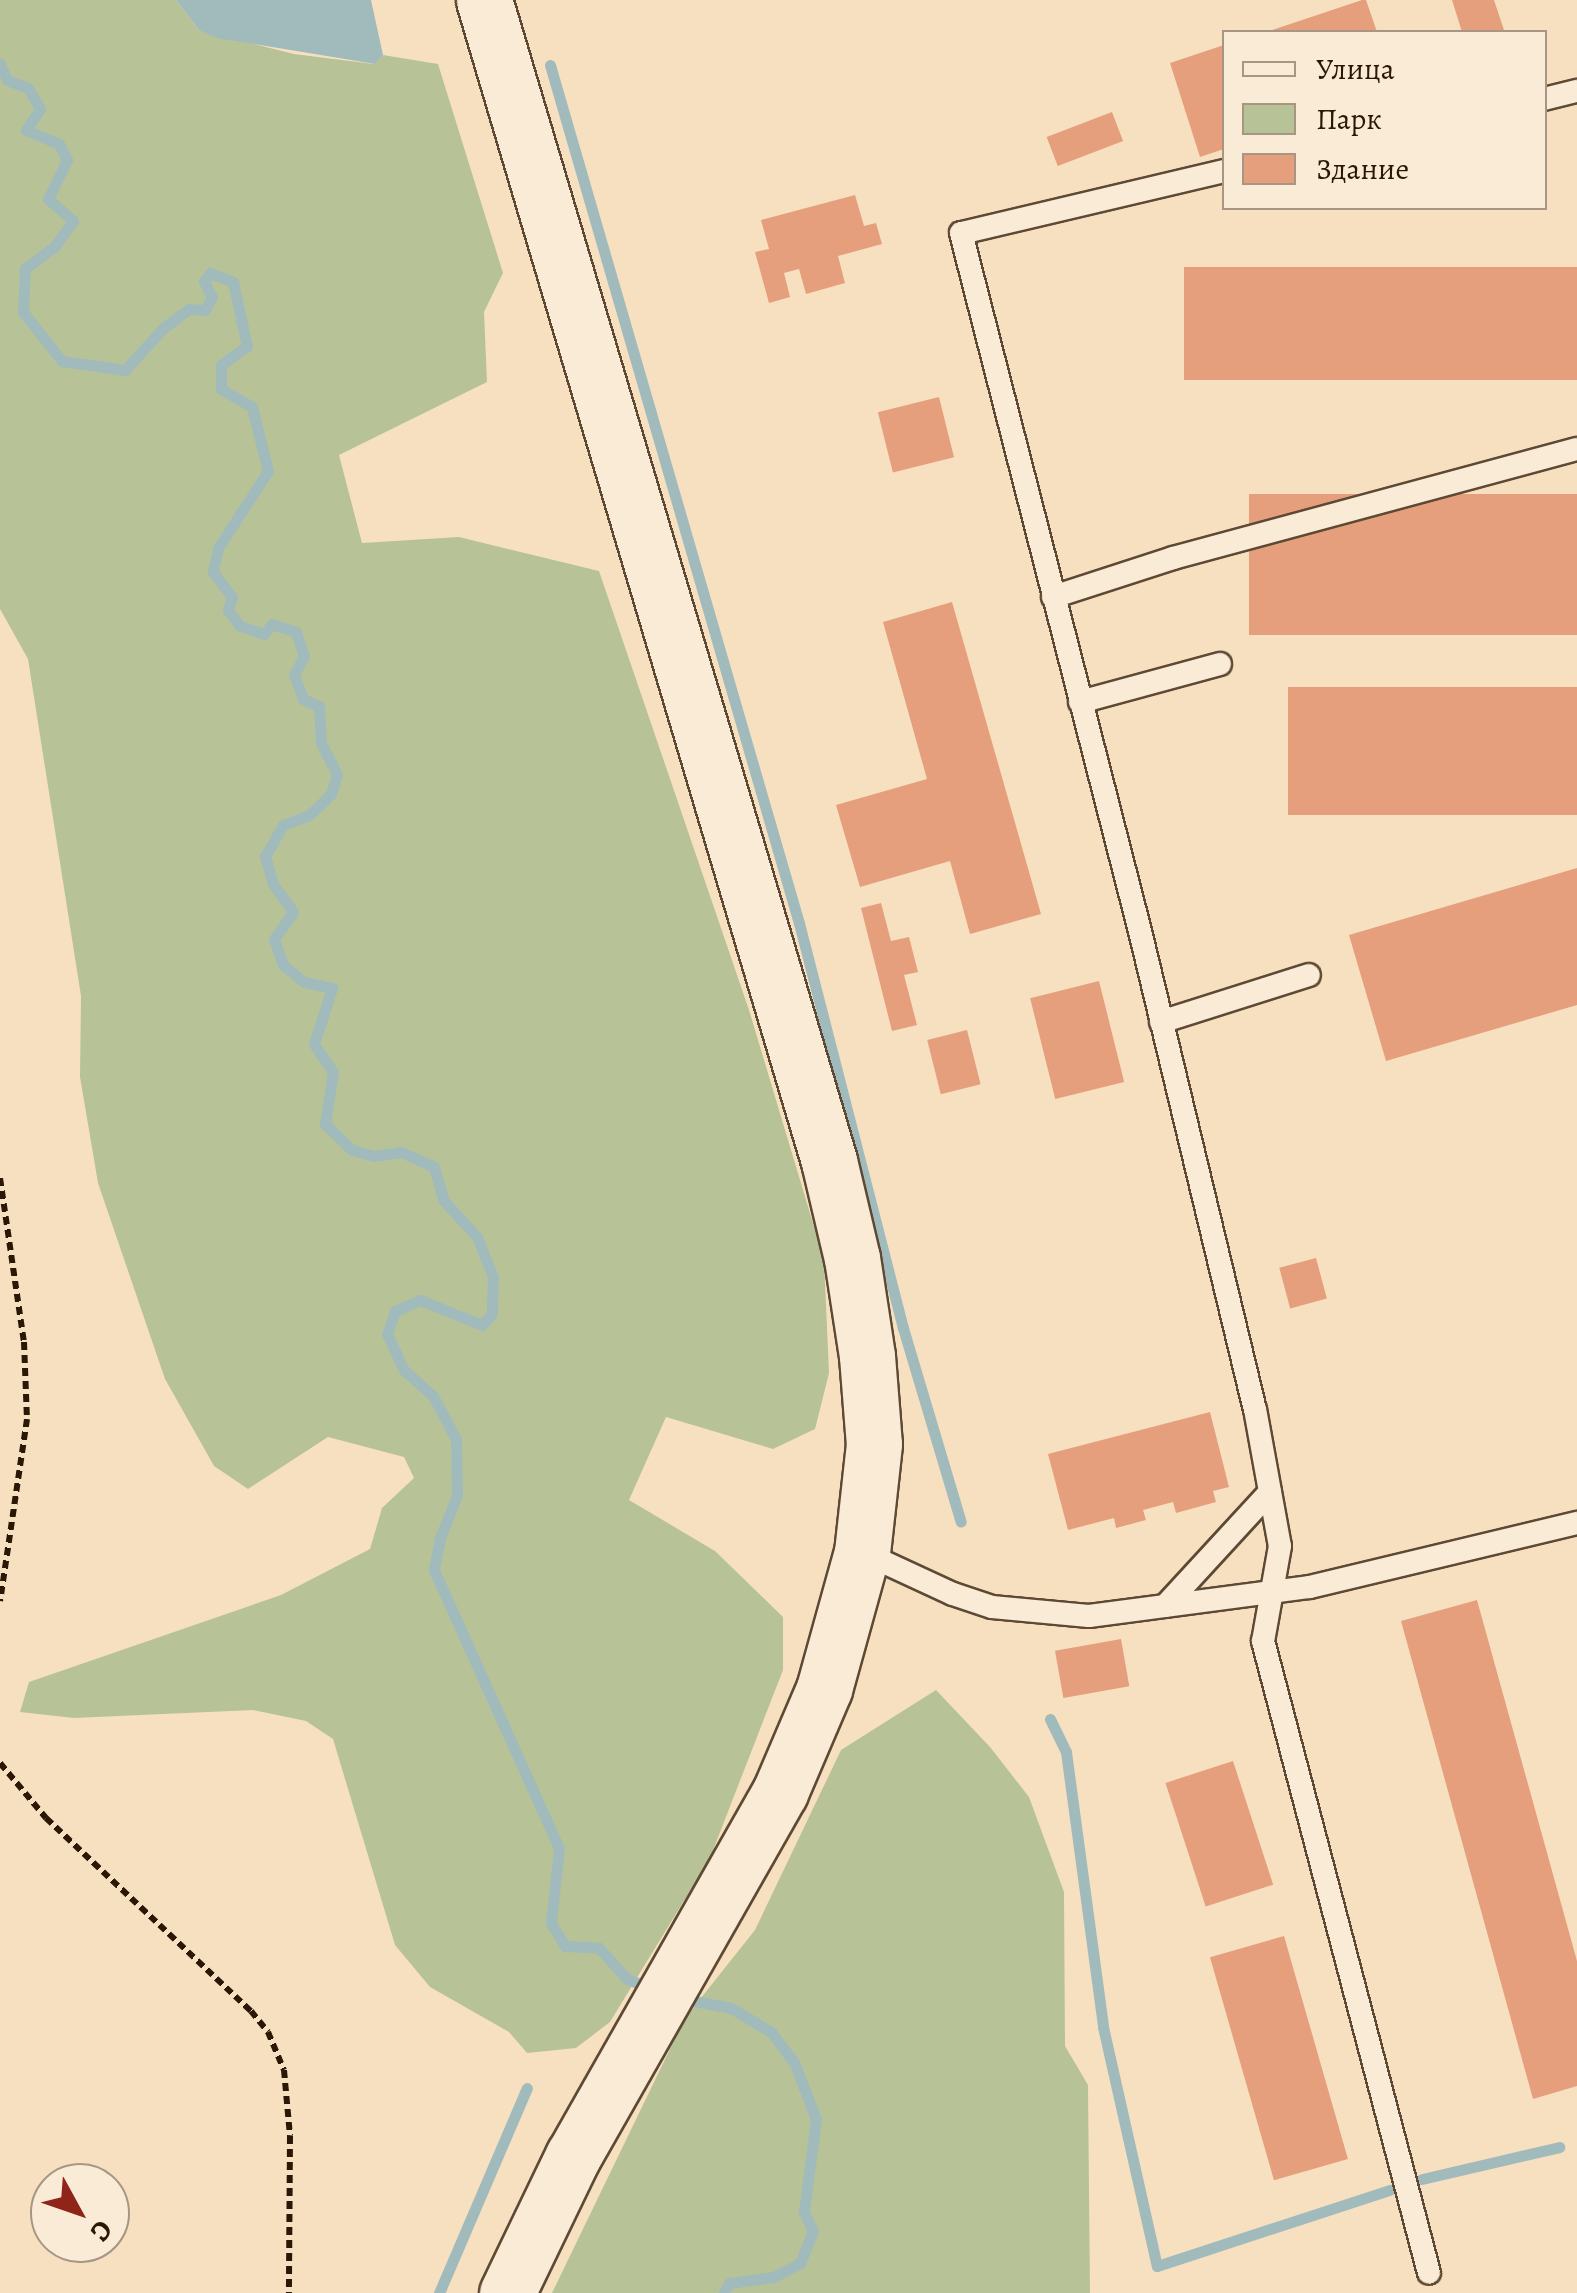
<!DOCTYPE html>
<html>
<head>
<meta charset="utf-8">
<style>
  body { margin:0 }
  #map { position:relative; width:1577px; height:2293px; overflow:hidden; background:#f7e0c0; font-family:Alegreya,serif }
  div>[style] { position:absolute }
  .green>* { inset:0; background:#b7c397 }
  .water>* { inset:0; background:#a1bbbc }
  .stream>* { height:11px; margin:-5.5px; padding:0 5.5px; transform-origin:5.5px; border-radius:5.5px; background:#a1bbbc }
  .building>* { inset:0; background:#e59f7c; transform-origin:0 0 }
  .path>* { height:6px; margin-top:-3px; transform-origin:0; background:repeating-linear-gradient(90deg,#2a1706 0 8px,transparent 0 13px) }
  .roads { filter:drop-shadow(2px 0 #5d4934) drop-shadow(-2px 0 #5d4934) drop-shadow(0 2px #5d4934) drop-shadow(0 -2px #5d4934) }
  .lane>* { height:22px; margin:-11px; padding:0 11px; transform-origin:11px; border-radius:11px; background:#faebd6 }
  .secondary>* { height:55px; margin:-27.5px; padding:0 27.5px; transform-origin:27.5px; border-radius:27.5px; background:#faebd6 }
  span { translate:-50% -50%; white-space:nowrap; text-align:center; line-height:1.15; -webkit-text-stroke:8px #faebd6; paint-order:stroke }
  .legend { position:absolute; left:1222px; top:30px; width:325px; height:180px; box-sizing:border-box; background:#faebd6; border:2px solid #a79683; margin:0; padding:12px 18px; list-style:none; font-size:30px; color:#2a1706 }
  .legend li { display:flex; align-items:center; gap:20px; height:50px }
  .legend b { width:50px; border:2px solid #a79683 }
  .north { position:absolute; left:30px; top:2163px; width:100px; height:100px; box-sizing:border-box; background:#faebd6; border:2px solid #a79683; border-radius:50%; rotate:130deg; font-size:28px; font-weight:700; line-height:40px; text-align:center; color:#2a1706 }
  .north::after { content:''; display:block; margin:auto; width:35px; height:45px; background:#8f2418; clip-path:polygon(50% 0,100% 100%,50% 72%,0 100%) }
</style>
</head>
<body>
<div id="map">
  <div class="green">
    <i style="clip-path:polygon(0 0,176px 0,199px 30px,294px 54px,374px 64px,383px 55px,438px 64px,503px 273px,484px 312px,487px 382px,339px 455px,362px 543px,459px 537px,599px 571px,749px 1010px,824px 1260px,829px 1373px,815px 1429px,773px 1449px,666px 1417px,629px 1500px,715px 1551px,783px 1617px,783px 1670px,710px 1858px,610px 2022px,576px 2048px,527px 2053px,509px 2032px,430px 1987px,395px 1945px,333px 1739px,306px 1721px,253px 1710px,74px 1718px,20px 1712px,29px 1682px,281px 1595px,370px 1549px,382px 1508px,414px 1478px,404px 1457px,328px 1437px,248px 1489px,214px 1466px,165px 1379px,98px 1183px,80px 1077px,81px 996px,28px 659px,0 609px)"></i>
    <i style="clip-path:polygon(936px 1690px,990px 1747px,1029px 1797px,1064px 1892px,1065px 2046px,1088px 2085px,1090px 2293px,552px 2293px,685px 2018px,755px 1930px,841px 1750px)"></i>
  </div>
  <div class="water">
    <i style="clip-path:polygon(176px 0,371px 0,383px 55px,375px 64px,217px 38px,199px 30px)"></i>
  </div>
  <div class="stream">
    <i style="left:0;top:64px;width:17px;rotate:66deg"></i>
    <i style="left:7px;top:80px;width:22px;rotate:21deg"></i>
    <i style="left:28px;top:88px;width:24px;rotate:60deg"></i>
    <i style="left:40px;top:109px;width:25px;rotate:124deg"></i>
    <i style="left:26px;top:130px;width:36px;rotate:23deg"></i>
    <i style="left:59px;top:144px;width:18px;rotate:63deg"></i>
    <i style="left:67px;top:160px;width:43px;rotate:116deg"></i>
    <i style="left:48px;top:199px;width:33px;rotate:41deg"></i>
    <i style="left:73px;top:221px;width:31px;rotate:126deg"></i>
    <i style="left:55px;top:246px;width:38px;rotate:143deg"></i>
    <i style="left:25px;top:269px;width:43px;rotate:92.7deg"></i>
    <i style="left:23px;top:312px;width:63px;rotate:51.5deg"></i>
    <i style="left:62px;top:361px;width:64px;rotate:8.1deg"></i>
    <i style="left:125px;top:370px;width:55px;rotate:-47.9deg"></i>
    <i style="left:162px;top:329px;width:34px;rotate:-37deg"></i>
    <i style="left:189px;top:309px;width:16px;rotate:4deg"></i>
    <i style="left:205px;top:310px;width:15px;rotate:-62deg"></i>
    <i style="left:212px;top:297px;width:18px;rotate:-117deg"></i>
    <i style="left:204px;top:281px;width:10px;rotate:-53deg"></i>
    <i style="left:210px;top:273px;width:25px;rotate:21deg"></i>
    <i style="left:233px;top:282px;width:66px;rotate:77.7deg"></i>
    <i style="left:247px;top:346px;width:32px;rotate:144deg"></i>
    <i style="left:221px;top:365px;width:24px;rotate:90deg"></i>
    <i style="left:221px;top:389px;width:36px;rotate:30deg"></i>
    <i style="left:252px;top:407px;width:66px;rotate:76deg"></i>
    <i style="left:268px;top:471px;width:92px;rotate:123deg"></i>
    <i style="left:218px;top:548px;width:25px;rotate:102deg"></i>
    <i style="left:213px;top:572px;width:31px;rotate:53deg"></i>
    <i style="left:232px;top:597px;width:14px;rotate:107deg"></i>
    <i style="left:228px;top:610px;width:20px;rotate:53deg"></i>
    <i style="left:240px;top:626px;width:25px;rotate:18deg"></i>
    <i style="left:264px;top:634px;width:13px;rotate:-51deg"></i>
    <i style="left:272px;top:624px;width:25px;rotate:18deg"></i>
    <i style="left:296px;top:632px;width:25px;rotate:72deg"></i>
    <i style="left:304px;top:656px;width:21px;rotate:118deg"></i>
    <i style="left:294px;top:675px;width:26px;rotate:69deg"></i>
    <i style="left:303px;top:699px;width:17px;rotate:24deg"></i>
    <i style="left:319px;top:706px;width:37px;rotate:87deg"></i>
    <i style="left:321px;top:743px;width:35px;rotate:63deg"></i>
    <i style="left:337px;top:774px;width:21px;rotate:107deg"></i>
    <i style="left:331px;top:794px;width:30px;rotate:136deg"></i>
    <i style="left:309px;top:815px;width:28px;rotate:159deg"></i>
    <i style="left:283px;top:825px;width:36px;rotate:120deg"></i>
    <i style="left:265px;top:856px;width:29px;rotate:74deg"></i>
    <i style="left:273px;top:884px;width:34px;rotate:54deg"></i>
    <i style="left:293px;top:912px;width:33px;rotate:125deg"></i>
    <i style="left:274px;top:939px;width:28px;rotate:71deg"></i>
    <i style="left:283px;top:965px;width:27px;rotate:39deg"></i>
    <i style="left:304px;top:982px;width:29px;rotate:12deg"></i>
    <i style="left:332px;top:988px;width:59px;rotate:107.8deg"></i>
    <i style="left:314px;top:1044px;width:34px;rotate:56deg"></i>
    <i style="left:333px;top:1072px;width:53px;rotate:98.7deg"></i>
    <i style="left:325px;top:1124px;width:37px;rotate:44deg"></i>
    <i style="left:352px;top:1150px;width:22px;rotate:16deg"></i>
    <i style="left:373px;top:1156px;width:28px;rotate:-8deg"></i>
    <i style="left:401px;top:1152px;width:36px;rotate:24deg"></i>
    <i style="left:434px;top:1167px;width:35px;rotate:74deg"></i>
    <i style="left:444px;top:1201px;width:49px;rotate:47.5deg"></i>
    <i style="left:477px;top:1237px;width:43px;rotate:68.2deg"></i>
    <i style="left:493px;top:1277px;width:37px;rotate:92deg"></i>
    <i style="left:492px;top:1314px;width:15px;rotate:132deg"></i>
    <i style="left:482px;top:1325px;width:67px;rotate:-158deg"></i>
    <i style="left:420px;top:1300px;width:27px;rotate:156deg"></i>
    <i style="left:395px;top:1311px;width:24px;rotate:109deg"></i>
    <i style="left:387px;top:1334px;width:40px;rotate:65deg"></i>
    <i style="left:404px;top:1370px;width:39px;rotate:42deg"></i>
    <i style="left:433px;top:1396px;width:49px;rotate:61.9deg"></i>
    <i style="left:456px;top:1439px;width:56px;rotate:89deg"></i>
    <i style="left:457px;top:1495px;width:46px;rotate:111.6deg"></i>
    <i style="left:440px;top:1538px;width:33px;rotate:101deg"></i>
    <i style="left:434px;top:1570px;width:305px;rotate:65.8deg"></i>
    <i style="left:559px;top:1848px;width:75px;rotate:96.1deg"></i>
    <i style="left:551px;top:1923px;width:27px;rotate:59deg"></i>
    <i style="left:565px;top:1946px;width:34px;rotate:3deg"></i>
    <i style="left:599px;top:1948px;width:42px;rotate:47.9deg"></i>
    <i style="left:627px;top:1979px;width:26px;rotate:21deg"></i>
    <i style="left:550px;top:65px;width:893px;rotate:73.82deg"></i>
    <i style="left:799px;top:923px;width:418px;rotate:75.6deg"></i>
    <i style="left:903px;top:1328px;width:202px;rotate:73.4deg"></i>
    <i style="left:1050px;top:1719px;width:37px;rotate:64deg"></i>
    <i style="left:1066px;top:1752px;width:277px;rotate:82.3deg"></i>
    <i style="left:1103px;top:2027px;width:245px;rotate:77.3deg"></i>
    <i style="left:1157px;top:2266px;width:245px;rotate:-18.1deg"></i>
    <i style="left:678px;top:1998px;width:54px;rotate:10.7deg"></i>
    <i style="left:731px;top:2008px;width:47px;rotate:31deg"></i>
    <i style="left:771px;top:2032px;width:38px;rotate:53deg"></i>
    <i style="left:794px;top:2062px;width:61px;rotate:68.9deg"></i>
    <i style="left:816px;top:2119px;width:94px;rotate:97.4deg"></i>
    <i style="left:804px;top:2212px;width:21px;rotate:65deg"></i>
    <i style="left:813px;top:2231px;width:35px;rotate:112deg"></i>
    <i style="left:800px;top:2263px;width:30px;rotate:152deg"></i>
    <i style="left:774px;top:2277px;width:45px;rotate:172.4deg"></i>
    <i style="left:729px;top:2283px;width:11px;rotate:117deg"></i>
    <i style="left:1422px;top:2179px;width:141px;rotate:-13.1deg"></i>
    <i style="left:439px;top:2293px;width:223px;rotate:-66.8deg"></i>
  </div>
  <div class="building">
    <i style="clip-path:polygon(1366px 0,1377px 32px,1266px 32px,1362px 0)"></i>
    <i style="clip-path:polygon(1452px 0,1494px 0,1504px 30px,1462px 32px)"></i>
    <i style="clip-path:polygon(1224px 45px,1224px 149px,1200px 157px,1170px 63px)"></i>
    <i style="left:1112px;top:112px;width:31px;height:70px;rotate:69deg"></i>
    <i style="clip-path:polygon(855px 195px,864px 226px,876px 223px,882px 244px,838px 256px,845px 283px,806px 294px,799px 269px,784px 273px,790px 297px,769px 303px,755px 252px,769px 249px,761px 220px)"></i>
    <i style="left:1577px;top:267px;width:113px;height:393px;rotate:90deg"></i>
    <i style="left:939px;top:397px;width:62px;height:63px;rotate:76deg"></i>
    <i style="left:1577px;top:494px;width:141px;height:328px;rotate:90deg"></i>
    <i style="clip-path:polygon(952px 602px,1041px 914px,970px 934px,950px 861px,860px 887px,836px 805px,927px 779px,883px 622px)"></i>
    <i style="left:1577px;top:687px;width:128px;height:289px;rotate:90deg"></i>
    <i style="clip-path:polygon(1577px 868px,1577px 1005px,1386px 1061px,1349px 935px)"></i>
    <i style="clip-path:polygon(881px 903px,891px 941px,909px 937px,918px 972px,904px 975px,917px 1025px,892px 1031px,861px 908px)"></i>
    <i style="left:1099px;top:981px;width:104px;height:71px;rotate:76deg"></i>
    <i style="left:967px;top:1030px;width:56px;height:41px;rotate:76deg"></i>
    <i style="left:1316px;top:1258px;width:42px;height:38px;rotate:75deg"></i>
    <i style="clip-path:polygon(1210px 1412px,1229px 1487px,1213px 1491px,1216px 1502px,1176px 1513px,1173px 1502px,1143px 1510px,1146px 1520px,1116px 1528px,1114px 1518px,1068px 1530px,1048px 1454px)"></i>
    <i style="clip-path:polygon(1477px 1600px,1577px 1961px,1577px 2086px,1533px 2099px,1401px 1621px)"></i>
    <i style="left:1121px;top:1639px;width:48px;height:67px;rotate:80deg"></i>
    <i style="left:1233px;top:1761px;width:130px;height:71px;rotate:72deg"></i>
    <i style="left:1284px;top:1936px;width:232px;height:77px;rotate:74deg"></i>
  </div>
  <div class="path">
    <i style="left:0;top:1178px;width:166px;rotate:81.7deg"></i>
    <i style="left:24px;top:1342px;width:77px;rotate:87.8deg"></i>
    <i style="left:27px;top:1419px;width:184px;rotate:98.4deg"></i>
    <i style="left:0;top:1763px;width:72px;rotate:50.1deg"></i>
    <i style="left:46px;top:1818px;width:282px;rotate:43.3deg"></i>
    <i style="left:251px;top:2011px;width:27px;rotate:51deg"></i>
    <i style="left:268px;top:2032px;width:41px;rotate:67.2deg"></i>
    <i style="left:284px;top:2070px;width:66px;rotate:84.8deg"></i>
    <i style="left:290px;top:2136px;width:157px;rotate:90.4deg"></i>
  </div>
  <div class="roads">
    <div class="lane">
      <i style="left:1544px;top:99px;width:34px;rotate:-14deg"></i>
      <i style="left:1224px;top:171px;width:270px;rotate:166.7deg"></i>
      <i style="left:961px;top:233px;width:721px;rotate:75.62deg"></i>
      <i style="left:1140px;top:931px;width:492px;rotate:76.5deg"></i>
      <i style="left:1255px;top:1409px;width:139px;rotate:79.7deg"></i>
      <i style="left:1280px;top:1546px;width:97px;rotate:100.1deg"></i>
      <i style="left:1263px;top:1641px;width:653px;rotate:75.28deg"></i>
      <i style="left:1053px;top:597px;width:126px;rotate:-18deg"></i>
      <i style="left:1173px;top:558px;width:418px;rotate:-15.1deg"></i>
      <i style="left:1080px;top:702px;width:145px;rotate:-15.2deg"></i>
      <i style="left:1161px;top:1022px;width:155px;rotate:-17.6deg"></i>
      <i style="left:862px;top:1552px;width:100px;rotate:24.8deg"></i>
      <i style="left:953px;top:1594px;width:41px;rotate:18.4deg"></i>
      <i style="left:992px;top:1607px;width:97px;rotate:5.3deg"></i>
      <i style="left:1089px;top:1616px;width:223px;rotate:-7.5deg"></i>
      <i style="left:1310px;top:1587px;width:275px;rotate:-13.5deg"></i>
      <i style="left:1165px;top:1606px;width:155px;rotate:-47.4deg"></i>
    </div>
    <div class="secondary">
      <i style="left:484px;top:0;width:1211px;rotate:73.45deg"></i>
      <i style="left:829px;top:1161px;width:100px;rotate:76.7deg"></i>
      <i style="left:852px;top:1258px;width:99px;rotate:81.3deg"></i>
      <i style="left:867px;top:1356px;width:88px;rotate:85.5deg"></i>
      <i style="left:874px;top:1444px;width:109px;rotate:96.3deg"></i>
      <i style="left:862px;top:1552px;width:142px;rotate:105.5deg"></i>
      <i style="left:824px;top:1689px;width:112px;rotate:113.1deg"></i>
      <i style="left:780px;top:1792px;width:419px;rotate:119.6deg"></i>
      <i style="left:573px;top:2156px;width:152px;rotate:115.7deg"></i>
    </div>
  </div>
  <ul class="legend">
  <li><b style="height:12px;background:#faebd6"></b>Улица</li>
  <li><b style="height:28px;background:#b7c397"></b>Парк</li>
  <li><b style="height:28px;background:#e59f7c"></b>Здание</li>
  </ul>
  <div class="north">С</div>
</div>
</body>
</html>
